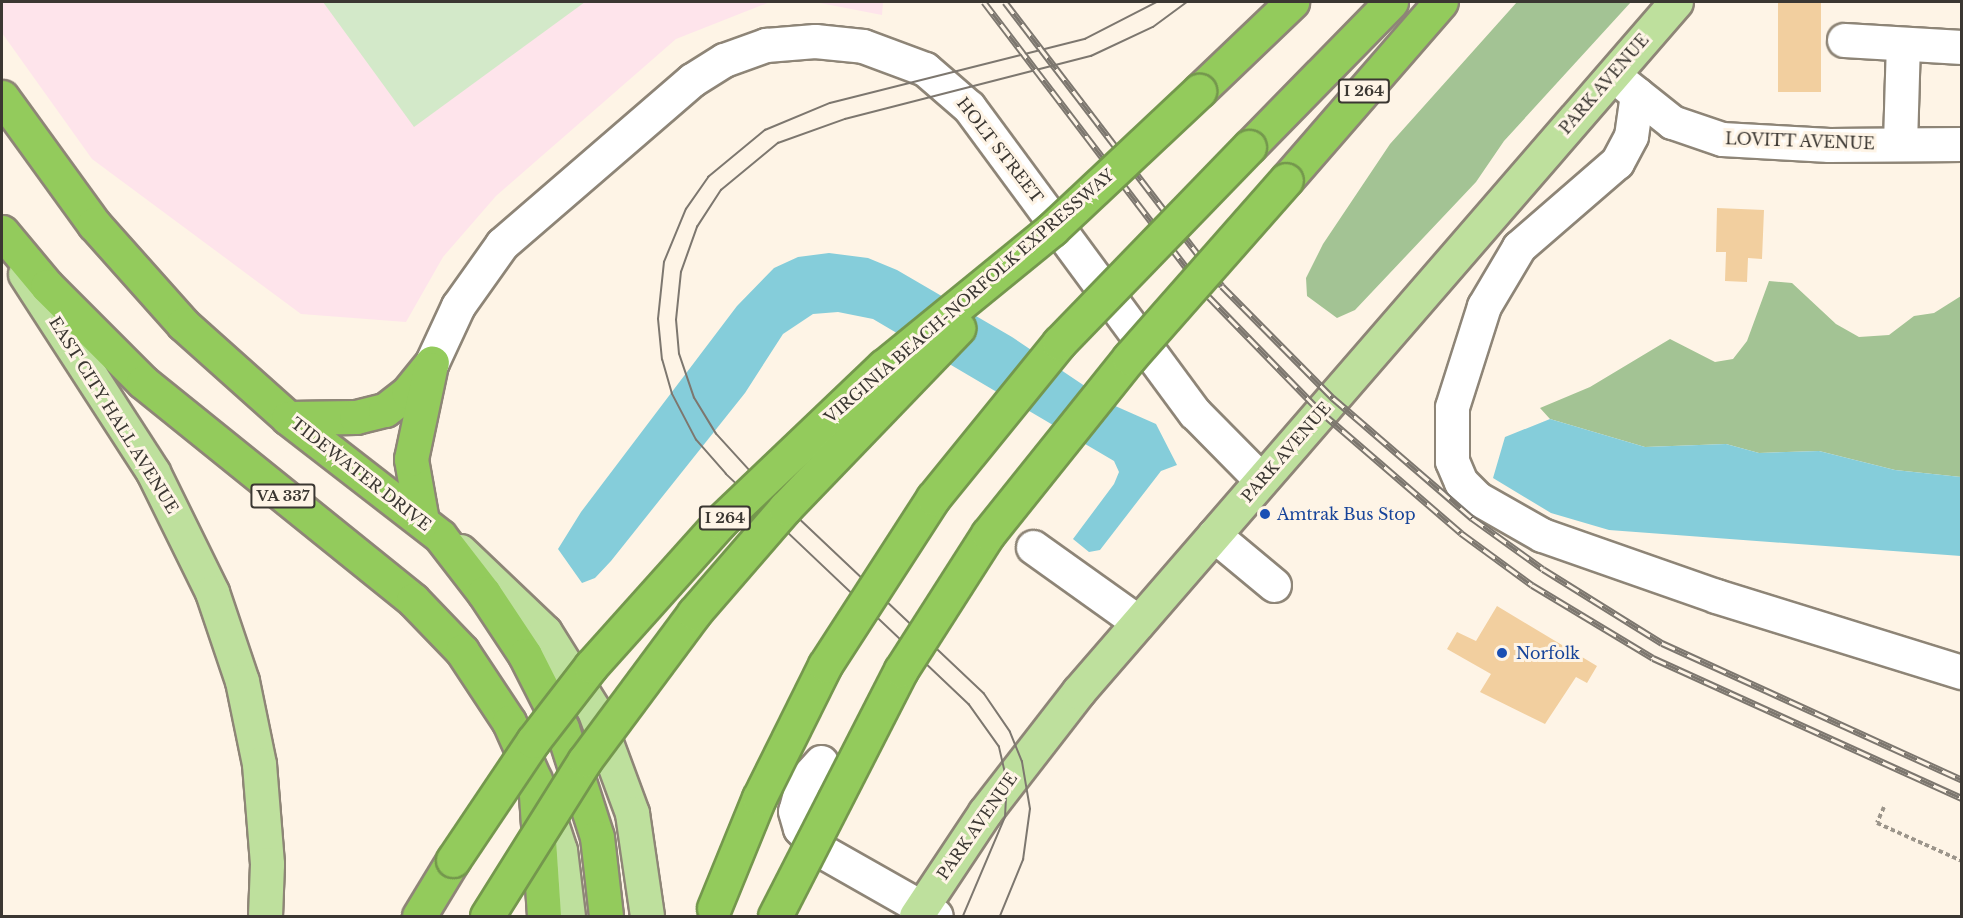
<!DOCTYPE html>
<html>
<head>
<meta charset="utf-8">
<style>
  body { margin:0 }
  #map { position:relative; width:1963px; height:918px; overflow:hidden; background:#fef4e6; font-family:"Libre Baskerville",serif }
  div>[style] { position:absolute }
  .education>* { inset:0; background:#fee4eb }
  .green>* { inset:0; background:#d3e9c9 }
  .forest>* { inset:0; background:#a3c394 }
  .water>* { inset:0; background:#85cdda }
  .building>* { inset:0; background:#f2cf9f; transform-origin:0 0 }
  .path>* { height:4px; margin-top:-2px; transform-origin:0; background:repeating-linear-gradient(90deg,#9c958b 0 4.5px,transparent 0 7.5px) }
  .roads { filter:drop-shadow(2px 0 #8e8577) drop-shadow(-2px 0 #8e8577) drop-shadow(0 2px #8e8577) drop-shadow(0 -2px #8e8577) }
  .minor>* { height:33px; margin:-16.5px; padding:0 16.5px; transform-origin:16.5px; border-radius:16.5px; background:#fff }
  .major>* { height:33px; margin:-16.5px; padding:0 16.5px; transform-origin:16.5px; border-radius:16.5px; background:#bee09d }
  .highway>* { height:33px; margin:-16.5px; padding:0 16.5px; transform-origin:16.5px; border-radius:16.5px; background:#93cb5c }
  .tram>* { height:1.5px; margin:-0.75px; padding:0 0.75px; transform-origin:0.75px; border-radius:0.75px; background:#7d776f }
  .rail>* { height:7px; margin-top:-3.5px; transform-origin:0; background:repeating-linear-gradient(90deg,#fef4e6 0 14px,#7d776f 0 28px); box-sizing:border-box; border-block:2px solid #7d776f }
  .bridges { filter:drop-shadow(2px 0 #74974d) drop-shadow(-2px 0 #74974d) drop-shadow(0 2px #74974d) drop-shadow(0 -2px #74974d) }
  .highway-bridge>* { height:33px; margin:-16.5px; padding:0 16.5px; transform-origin:16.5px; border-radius:16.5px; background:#93cb5c }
  .dots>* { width:16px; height:16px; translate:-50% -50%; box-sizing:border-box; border:3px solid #fef4e6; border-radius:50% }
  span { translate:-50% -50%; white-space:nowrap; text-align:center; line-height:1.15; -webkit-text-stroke:6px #fef4e6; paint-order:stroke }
  .shield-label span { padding:2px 4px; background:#fef4e6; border:2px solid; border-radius:4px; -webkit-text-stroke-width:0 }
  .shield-label { font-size:15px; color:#3b3732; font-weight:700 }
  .street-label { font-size:16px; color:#3b3732 }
  .transit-label { font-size:16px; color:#164399 }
  .left { translate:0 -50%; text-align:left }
  .frame { position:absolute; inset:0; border:3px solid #3b3732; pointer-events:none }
</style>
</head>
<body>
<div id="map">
  <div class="education">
    <i style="clip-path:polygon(2px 2px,770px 2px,676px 39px,496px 196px,443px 257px,406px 322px,301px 314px,92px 159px,2px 33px)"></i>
    <i style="clip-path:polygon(811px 2px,883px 2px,882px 15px,820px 3px)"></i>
  </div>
  <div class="green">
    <i style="clip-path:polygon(323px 2px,585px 2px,414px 127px)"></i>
  </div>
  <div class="forest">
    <i style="clip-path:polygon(1517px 2px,1631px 2px,1504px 141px,1476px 182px,1355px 310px,1337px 318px,1307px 296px,1306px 278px,1323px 244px,1390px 144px)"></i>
    <i style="clip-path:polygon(1769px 281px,1792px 283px,1836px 324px,1859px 337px,1889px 335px,1914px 316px,1934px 313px,1961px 296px,1961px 477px,1895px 470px,1819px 451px,1759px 453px,1726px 444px,1645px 447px,1550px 419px,1540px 408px,1590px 387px,1670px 339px,1715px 362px,1733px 359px,1747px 341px)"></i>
  </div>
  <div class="water">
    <i style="clip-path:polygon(829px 253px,868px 258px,897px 270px,1012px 337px,1113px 405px,1156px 424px,1177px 465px,1161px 471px,1100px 550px,1089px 552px,1073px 539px,1114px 484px,1119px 472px,1114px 461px,873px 319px,838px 312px,813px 314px,783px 334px,745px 393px,611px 561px,595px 578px,582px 583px,558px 549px,581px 512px,737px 306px,774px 268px,798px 257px)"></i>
    <i style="clip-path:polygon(1550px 419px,1645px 447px,1726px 444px,1759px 453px,1819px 451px,1895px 470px,1961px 477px,1961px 556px,1609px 530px,1551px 513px,1493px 478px,1505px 437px)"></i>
  </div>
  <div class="building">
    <i style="left:1778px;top:2px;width:43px;height:90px"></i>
    <i style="clip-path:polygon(1717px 208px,1764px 210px,1762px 259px,1748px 258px,1747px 282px,1725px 281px,1726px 252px,1716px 252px)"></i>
    <i style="clip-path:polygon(1497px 606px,1597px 666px,1587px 683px,1576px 677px,1545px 724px,1480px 692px,1491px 674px,1447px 649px,1457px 632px,1476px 641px)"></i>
  </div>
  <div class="path">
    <i style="left:1884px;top:807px;width:17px;rotate:114deg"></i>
    <i style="left:1877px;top:823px;width:93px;rotate:24.1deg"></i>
  </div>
  <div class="roads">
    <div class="minor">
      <i style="left:1844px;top:40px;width:118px;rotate:3.4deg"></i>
      <i style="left:1623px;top:83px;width:63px;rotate:38.5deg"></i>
      <i style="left:1672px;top:122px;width:53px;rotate:18.8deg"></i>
      <i style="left:1722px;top:139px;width:107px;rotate:3.2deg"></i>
      <i style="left:1829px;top:145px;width:133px;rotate:-0.4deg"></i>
      <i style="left:1637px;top:94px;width:42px;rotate:98.1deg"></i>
      <i style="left:1631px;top:136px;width:30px;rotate:118deg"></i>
      <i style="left:1617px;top:162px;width:130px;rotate:139.1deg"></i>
      <i style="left:1519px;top:247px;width:69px;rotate:120.7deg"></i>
      <i style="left:1484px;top:306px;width:106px;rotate:107.6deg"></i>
      <i style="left:1452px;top:407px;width:54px;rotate:90deg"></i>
      <i style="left:1452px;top:461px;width:23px;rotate:67deg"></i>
      <i style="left:1461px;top:482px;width:23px;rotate:45deg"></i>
      <i style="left:1477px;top:498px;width:75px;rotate:29.6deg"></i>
      <i style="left:1542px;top:535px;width:184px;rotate:19.3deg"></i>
      <i style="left:1716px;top:596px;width:257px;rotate:17.2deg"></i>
      <i style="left:1900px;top:143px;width:99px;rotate:-88.3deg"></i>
      <i style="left:432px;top:362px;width:62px;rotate:-65.1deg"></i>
      <i style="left:458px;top:306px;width:76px;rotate:-54.6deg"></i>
      <i style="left:502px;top:244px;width:251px;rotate:-40.8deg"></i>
      <i style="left:692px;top:80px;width:38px;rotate:-32deg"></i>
      <i style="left:724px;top:60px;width:45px;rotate:-19.7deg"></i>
      <i style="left:766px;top:45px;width:49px;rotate:-4.7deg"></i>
      <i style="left:815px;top:41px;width:48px;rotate:5.9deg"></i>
      <i style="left:863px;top:46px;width:66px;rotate:20.4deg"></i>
      <i style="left:925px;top:69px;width:58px;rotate:40.8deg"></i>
      <i style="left:969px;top:107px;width:380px;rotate:53.6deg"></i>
      <i style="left:1195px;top:413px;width:94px;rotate:45.4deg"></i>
      <i style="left:1214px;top:535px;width:78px;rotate:39.8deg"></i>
      <i style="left:1033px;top:547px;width:129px;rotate:35.5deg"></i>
      <i style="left:821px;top:762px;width:27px;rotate:132deg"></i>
      <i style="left:803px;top:782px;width:30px;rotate:105deg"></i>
      <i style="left:795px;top:811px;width:18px;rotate:74deg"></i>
      <i style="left:800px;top:828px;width:30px;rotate:48deg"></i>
      <i style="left:820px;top:850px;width:133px;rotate:29.6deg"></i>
    </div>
    <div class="major">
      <i style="left:25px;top:274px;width:236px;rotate:57.1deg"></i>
      <i style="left:153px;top:472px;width:134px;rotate:63.8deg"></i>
      <i style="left:212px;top:592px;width:94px;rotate:71.4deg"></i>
      <i style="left:242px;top:681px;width:85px;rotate:78.4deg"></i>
      <i style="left:259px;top:764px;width:100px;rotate:85.4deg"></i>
      <i style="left:267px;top:864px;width:52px;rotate:92.2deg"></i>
      <i style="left:460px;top:551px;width:117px;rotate:43.6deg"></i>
      <i style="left:545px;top:632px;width:92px;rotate:57.9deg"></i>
      <i style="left:594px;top:710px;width:110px;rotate:69.7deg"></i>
      <i style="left:632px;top:813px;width:104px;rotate:81.7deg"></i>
      <i style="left:542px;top:796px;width:57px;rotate:71.6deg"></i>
      <i style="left:560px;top:850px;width:66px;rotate:83.1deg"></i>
      <i style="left:916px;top:916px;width:125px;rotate:-56.4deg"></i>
      <i style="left:985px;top:812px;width:152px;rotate:-52.2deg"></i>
      <i style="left:1078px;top:692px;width:913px;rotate:-49.09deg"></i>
    </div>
    <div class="highway">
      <i style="left:1199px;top:91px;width:129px;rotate:-43.7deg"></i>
      <i style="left:2px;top:97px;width:157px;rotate:54.1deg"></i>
      <i style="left:94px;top:224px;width:134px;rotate:48.3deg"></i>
      <i style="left:183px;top:324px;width:141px;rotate:41.8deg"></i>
      <i style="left:288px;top:418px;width:192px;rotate:37.8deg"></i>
      <i style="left:440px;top:536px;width:72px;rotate:52.3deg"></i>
      <i style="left:484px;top:593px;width:74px;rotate:56.5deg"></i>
      <i style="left:525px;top:655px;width:82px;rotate:63.1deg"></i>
      <i style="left:562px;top:728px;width:114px;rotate:72.2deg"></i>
      <i style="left:597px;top:837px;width:80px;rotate:83.5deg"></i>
      <i style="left:1249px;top:147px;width:203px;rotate:-45.6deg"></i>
      <i style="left:1286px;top:180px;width:236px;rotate:-49deg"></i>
      <i style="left:2px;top:232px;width:70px;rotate:50.2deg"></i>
      <i style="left:47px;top:286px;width:136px;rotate:45deg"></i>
      <i style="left:143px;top:382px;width:347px;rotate:38.9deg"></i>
      <i style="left:413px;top:600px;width:71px;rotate:46.1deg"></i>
      <i style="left:462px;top:651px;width:85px;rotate:56.5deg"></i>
      <i style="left:509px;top:722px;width:64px;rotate:65.9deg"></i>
      <i style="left:535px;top:780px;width:136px;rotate:86.2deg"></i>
      <i style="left:288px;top:418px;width:68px;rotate:-0.8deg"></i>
      <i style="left:356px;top:417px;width:30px;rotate:-14deg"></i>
      <i style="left:385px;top:410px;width:29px;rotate:-38deg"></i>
      <i style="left:408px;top:392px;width:38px;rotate:-51deg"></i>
      <i style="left:422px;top:521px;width:63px;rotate:-100.1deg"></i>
      <i style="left:411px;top:459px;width:92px;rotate:-78.1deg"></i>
      <i style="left:419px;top:916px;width:66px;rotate:-58.7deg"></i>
    </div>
  </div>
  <div class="tram">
    <i style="left:963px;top:916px;width:108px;rotate:-67deg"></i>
    <i style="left:1005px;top:817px;width:35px;rotate:-87deg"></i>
    <i style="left:1007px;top:782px;width:36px;rotate:-103deg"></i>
    <i style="left:999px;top:747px;width:52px;rotate:-125.5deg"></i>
    <i style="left:969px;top:705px;width:335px;rotate:-136.5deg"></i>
    <i style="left:726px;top:474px;width:45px;rotate:-131.4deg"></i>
    <i style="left:696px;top:440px;width:52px;rotate:-117.6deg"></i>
    <i style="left:672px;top:394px;width:35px;rotate:-106deg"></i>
    <i style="left:662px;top:360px;width:41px;rotate:-95.6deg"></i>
    <i style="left:658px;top:319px;width:57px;rotate:-84deg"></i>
    <i style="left:664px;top:262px;width:57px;rotate:-67.5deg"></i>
    <i style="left:686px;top:209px;width:39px;rotate:-55deg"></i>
    <i style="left:708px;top:177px;width:74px;rotate:-39.5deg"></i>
    <i style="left:765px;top:130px;width:70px;rotate:-22.6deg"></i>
    <i style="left:830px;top:103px;width:263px;rotate:-14.1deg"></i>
    <i style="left:1085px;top:39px;width:81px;rotate:-27.2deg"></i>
    <i style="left:1000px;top:916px;width:61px;rotate:-67.7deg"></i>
    <i style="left:1023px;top:860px;width:51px;rotate:-82.2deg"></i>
    <i style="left:1030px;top:809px;width:48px;rotate:-99.7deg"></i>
    <i style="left:1022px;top:762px;width:32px;rotate:-112deg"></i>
    <i style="left:1010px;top:732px;width:46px;rotate:-124.4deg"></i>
    <i style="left:984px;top:694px;width:311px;rotate:-136.6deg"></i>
    <i style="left:758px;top:480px;width:62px;rotate:-132.4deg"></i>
    <i style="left:716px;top:434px;width:42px;rotate:-121.4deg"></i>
    <i style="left:694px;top:398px;width:46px;rotate:-108.8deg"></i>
    <i style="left:679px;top:354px;width:34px;rotate:-95deg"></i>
    <i style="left:676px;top:320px;width:48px;rotate:-84.1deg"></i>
    <i style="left:681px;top:272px;width:48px;rotate:-70.4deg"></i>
    <i style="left:697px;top:227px;width:44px;rotate:-57deg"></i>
    <i style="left:721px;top:190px;width:74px;rotate:-39.5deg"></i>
    <i style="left:778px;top:143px;width:71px;rotate:-19.7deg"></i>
    <i style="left:845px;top:119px;width:254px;rotate:-14.4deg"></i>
    <i style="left:1091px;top:56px;width:68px;rotate:-25.1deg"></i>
    <i style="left:1153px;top:27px;width:42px;rotate:-36.3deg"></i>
  </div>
  <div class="rail">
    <i style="left:984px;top:2px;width:371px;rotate:52.7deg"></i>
    <i style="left:1209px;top:297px;width:161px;rotate:45.8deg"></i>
    <i style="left:1321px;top:412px;width:185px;rotate:40.8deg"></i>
    <i style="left:1461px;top:533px;width:88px;rotate:36.2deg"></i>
    <i style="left:1532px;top:585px;width:141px;rotate:31.1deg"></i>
    <i style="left:1653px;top:658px;width:339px;rotate:24.4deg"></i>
    <i style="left:1005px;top:2px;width:357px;rotate:52.6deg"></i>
    <i style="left:1222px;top:286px;width:158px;rotate:45.3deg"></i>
    <i style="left:1333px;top:398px;width:184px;rotate:40.8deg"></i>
    <i style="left:1472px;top:518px;width:87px;rotate:35.7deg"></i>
    <i style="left:1543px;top:569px;width:140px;rotate:31.9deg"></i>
    <i style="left:1662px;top:643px;width:330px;rotate:24.5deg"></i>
  </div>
  <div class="bridges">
    <div class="highway-bridge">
      <i style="left:453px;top:860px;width:143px;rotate:-56.1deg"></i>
      <i style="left:533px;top:741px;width:95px;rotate:-52.3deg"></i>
      <i style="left:591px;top:666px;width:193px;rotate:-48.1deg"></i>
      <i style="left:720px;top:522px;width:226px;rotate:-43.6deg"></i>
      <i style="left:884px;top:366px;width:217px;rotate:-39.2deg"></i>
      <i style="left:1052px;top:229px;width:202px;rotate:-43.2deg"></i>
      <i style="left:714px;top:908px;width:119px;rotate:-67.8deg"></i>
      <i style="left:759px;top:798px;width:148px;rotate:-63.6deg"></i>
      <i style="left:825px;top:665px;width:199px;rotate:-57.1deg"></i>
      <i style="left:933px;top:498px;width:200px;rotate:-50.9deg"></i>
      <i style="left:1059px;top:343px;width:273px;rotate:-45.9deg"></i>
      <i style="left:487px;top:916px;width:184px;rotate:-57.9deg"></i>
      <i style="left:585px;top:760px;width:183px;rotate:-53.4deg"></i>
      <i style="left:694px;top:613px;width:139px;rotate:-49.1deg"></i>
      <i style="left:785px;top:508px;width:250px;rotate:-46.1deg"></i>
      <i style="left:775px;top:916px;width:276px;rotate:-62.9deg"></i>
      <i style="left:901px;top:670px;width:161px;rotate:-57.4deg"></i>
      <i style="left:988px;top:534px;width:226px;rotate:-51.3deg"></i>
      <i style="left:1129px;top:358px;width:237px;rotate:-48.6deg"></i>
    </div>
  </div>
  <div class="dots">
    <i style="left:1265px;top:514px;background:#1a4fb4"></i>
    <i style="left:1502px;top:653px;background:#1a4fb4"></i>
  </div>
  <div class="shield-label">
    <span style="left:1364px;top:91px">I 264</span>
    <span style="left:283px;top:496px">VA 337</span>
    <span style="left:725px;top:518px">I 264</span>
  </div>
  <div class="street-label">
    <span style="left:1604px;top:84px;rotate:-49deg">PARK AVENUE</span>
    <span style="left:1800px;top:141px;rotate:2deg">LOVITT AVENUE</span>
    <span style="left:1000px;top:150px;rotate:52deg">HOLT STREET</span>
    <span style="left:969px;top:296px;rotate:-41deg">VIRGINIA BEACH-NORFOLK EXPRESSWAY</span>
    <span style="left:114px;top:415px;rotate:58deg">EAST CITY HALL AVENUE</span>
    <span style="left:1286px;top:452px;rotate:-49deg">PARK AVENUE</span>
    <span style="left:361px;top:474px;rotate:38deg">TIDEWATER DRIVE</span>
    <span style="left:977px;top:826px;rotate:-55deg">PARK AVENUE</span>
  </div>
  <div class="transit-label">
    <span class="left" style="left:1277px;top:514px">Amtrak Bus Stop</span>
    <span class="left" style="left:1516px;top:653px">Norfolk</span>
  </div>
  <div class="frame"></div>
</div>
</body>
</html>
